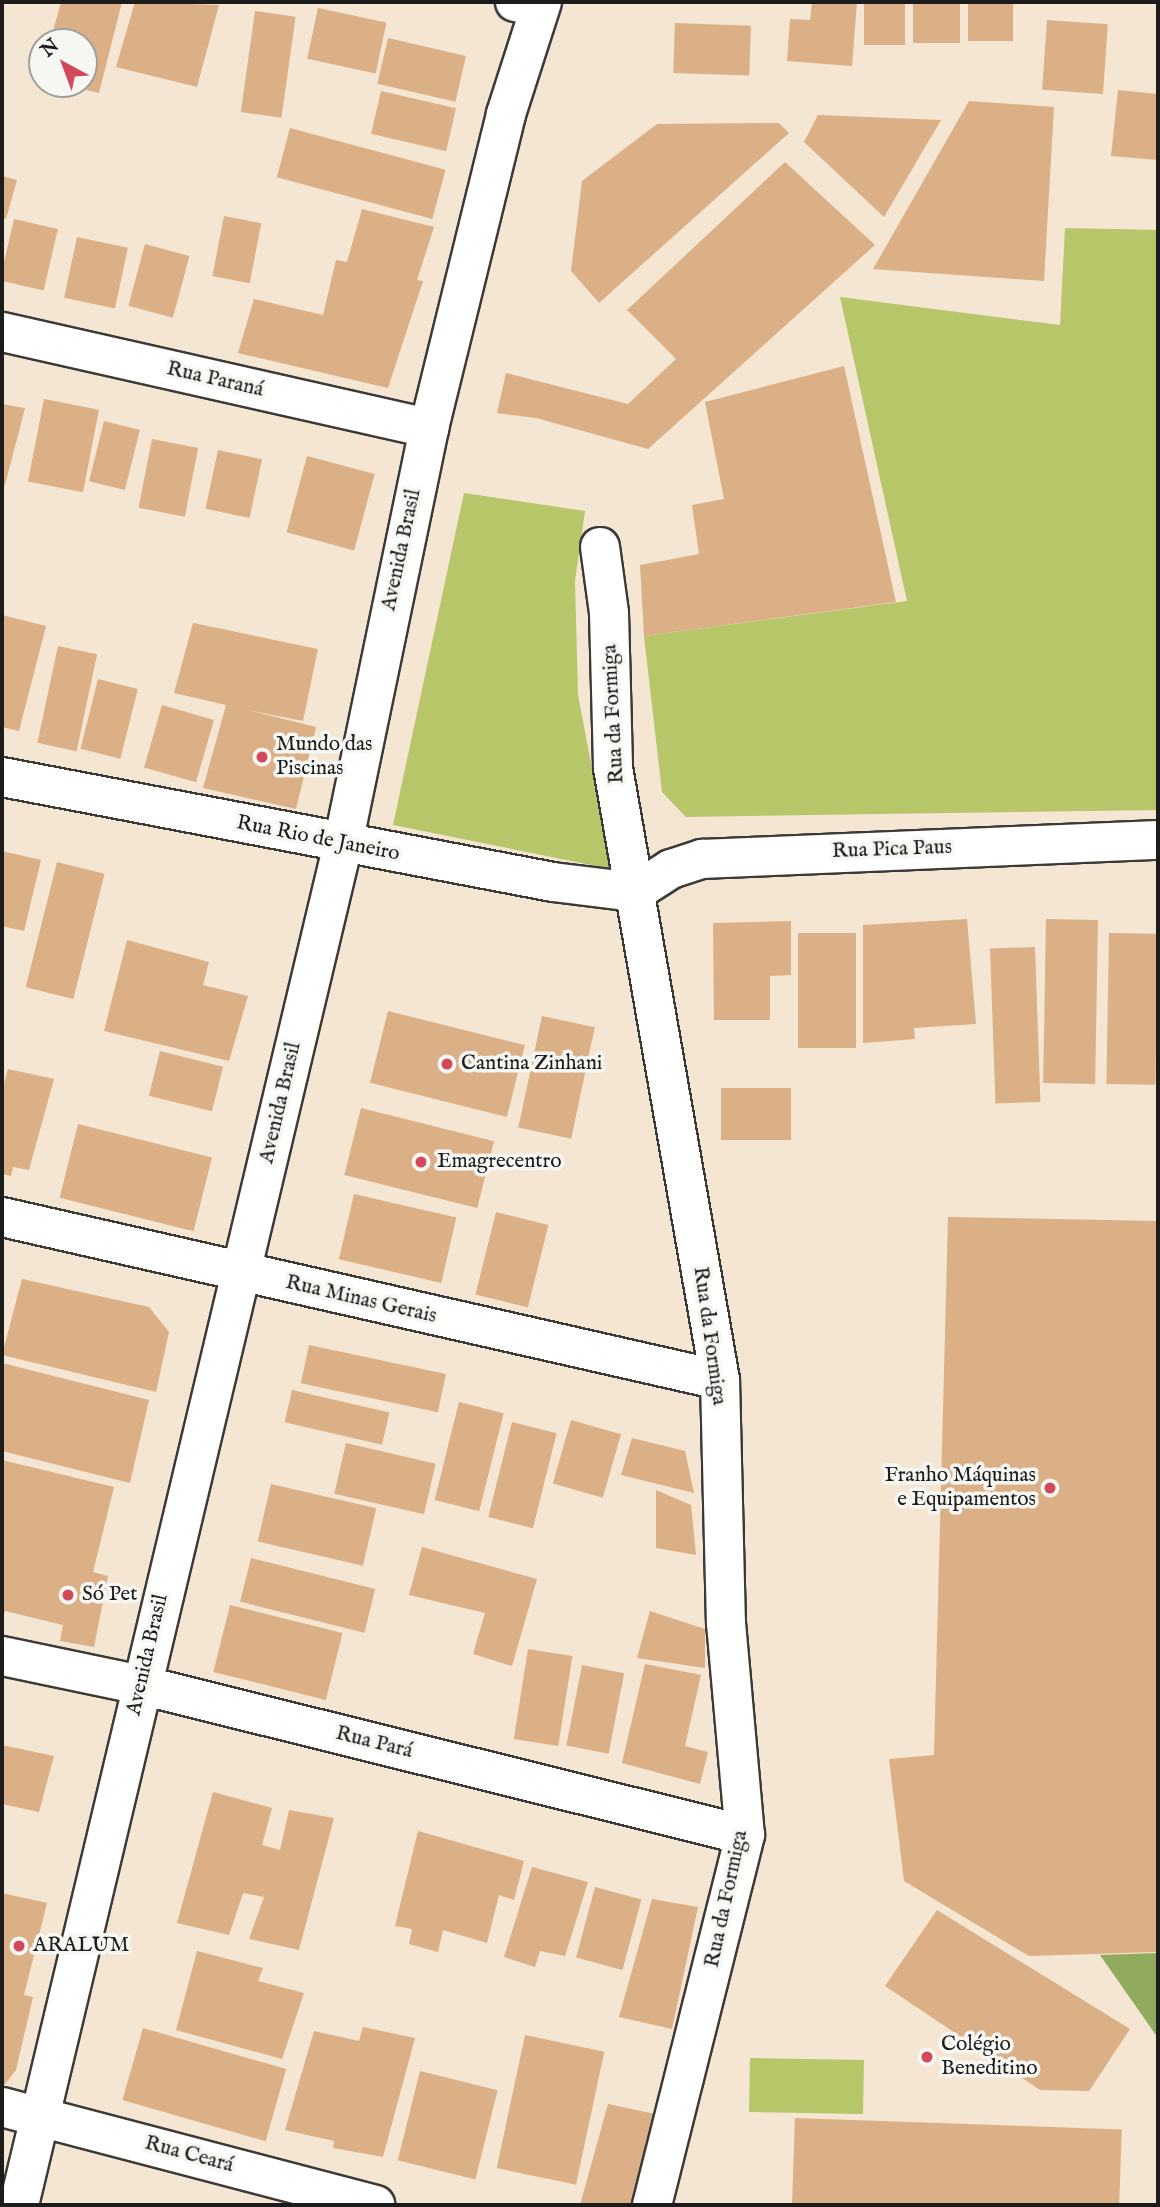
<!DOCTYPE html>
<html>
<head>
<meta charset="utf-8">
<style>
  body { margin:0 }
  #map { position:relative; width:1160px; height:2207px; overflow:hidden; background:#f4e6d2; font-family:"IM FELL English",serif }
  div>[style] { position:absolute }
  .green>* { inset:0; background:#b6c669; transform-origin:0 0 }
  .forest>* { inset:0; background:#90ab5d }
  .building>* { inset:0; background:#dbb086; transform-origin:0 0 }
  .roads { filter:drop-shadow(2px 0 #3c3a37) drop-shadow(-2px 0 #3c3a37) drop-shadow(0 2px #3c3a37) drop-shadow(0 -2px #3c3a37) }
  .minor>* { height:38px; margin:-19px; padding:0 19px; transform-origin:19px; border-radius:19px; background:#fff }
  .tertiary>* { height:38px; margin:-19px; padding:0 19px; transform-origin:19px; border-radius:19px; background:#fff }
  .dots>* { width:19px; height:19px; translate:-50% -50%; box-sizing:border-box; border:4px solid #f6f6f2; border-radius:50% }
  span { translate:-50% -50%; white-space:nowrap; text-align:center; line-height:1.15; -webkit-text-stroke:7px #f6f6f2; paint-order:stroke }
  .street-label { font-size:21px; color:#1c1c1c }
  .poi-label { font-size:21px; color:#1c1c1c }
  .left { translate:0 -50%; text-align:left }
  .right { translate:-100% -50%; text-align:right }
  .frame { position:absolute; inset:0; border:4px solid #1c1c1c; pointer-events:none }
  .north { position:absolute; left:28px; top:28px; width:70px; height:70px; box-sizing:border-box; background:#f6f6f2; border:2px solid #9f9f9c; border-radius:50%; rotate:319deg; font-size:19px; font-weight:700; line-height:28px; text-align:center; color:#1c1c1c }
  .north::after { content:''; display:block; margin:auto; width:24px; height:32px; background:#d1495b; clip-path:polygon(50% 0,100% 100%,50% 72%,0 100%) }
</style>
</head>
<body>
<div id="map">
  <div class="green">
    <i style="clip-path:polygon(1065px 228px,1158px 230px,1158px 810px,686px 817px,662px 792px,644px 636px,907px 601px,840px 297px,1060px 325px)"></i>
    <i style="clip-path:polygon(464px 493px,585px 511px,575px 581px,578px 695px,611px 869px,393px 825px)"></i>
    <i style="left:750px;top:2058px;width:114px;height:54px;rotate:1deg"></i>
  </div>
  <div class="forest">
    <i style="clip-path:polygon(1158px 1953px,1158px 2038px,1100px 1955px)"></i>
  </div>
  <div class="building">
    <i style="clip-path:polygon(61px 2px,122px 2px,99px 93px,66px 85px,84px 84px,84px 42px,50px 42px)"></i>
    <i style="clip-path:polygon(135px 2px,219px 5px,197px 87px,116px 67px)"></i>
    <i style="clip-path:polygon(812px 2px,857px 2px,852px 66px,787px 61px,790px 19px,810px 20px)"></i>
    <i style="left:864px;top:2px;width:41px;height:43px"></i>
    <i style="left:913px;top:2px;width:47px;height:41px"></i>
    <i style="left:968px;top:2px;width:45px;height:39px"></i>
    <i style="left:318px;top:8px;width:70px;height:52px;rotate:12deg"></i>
    <i style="left:255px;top:11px;width:41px;height:102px;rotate:8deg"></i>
    <i style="left:1047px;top:20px;width:61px;height:70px;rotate:4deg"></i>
    <i style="left:675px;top:23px;width:76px;height:50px;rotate:2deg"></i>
    <i style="left:388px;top:38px;width:80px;height:47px;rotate:13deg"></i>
    <i style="clip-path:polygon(1118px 90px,1158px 94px,1158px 160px,1111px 156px)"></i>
    <i style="left:381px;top:91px;width:77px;height:44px;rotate:13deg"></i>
    <i style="clip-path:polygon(969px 101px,1054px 107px,1044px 281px,873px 269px)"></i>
    <i style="clip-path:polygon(818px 115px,941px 120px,884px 217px,804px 142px)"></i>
    <i style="clip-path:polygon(779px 123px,789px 133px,599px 303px,571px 271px,582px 181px,657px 124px)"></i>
    <i style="left:290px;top:128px;width:161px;height:51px;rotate:15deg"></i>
    <i style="clip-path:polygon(785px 162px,875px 245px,648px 449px,536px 418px,497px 413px,506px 373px,628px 404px,676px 359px,627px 310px)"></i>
    <i style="clip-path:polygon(2px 176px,17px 180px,6px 219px,2px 218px)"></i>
    <i style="clip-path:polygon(362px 209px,434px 227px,417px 280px,423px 281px,388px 388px,238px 353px,254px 299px,323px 315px,336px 260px,347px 262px)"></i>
    <i style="left:224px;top:216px;width:38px;height:61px;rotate:11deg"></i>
    <i style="left:14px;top:219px;width:45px;height:63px;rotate:13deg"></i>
    <i style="left:77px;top:237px;width:52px;height:62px;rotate:12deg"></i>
    <i style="left:145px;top:244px;width:46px;height:64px;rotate:15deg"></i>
    <i style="clip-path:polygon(844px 366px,896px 602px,644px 636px,640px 565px,699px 554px,692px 505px,724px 499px,705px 402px)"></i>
    <i style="left:44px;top:399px;width:56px;height:84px;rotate:11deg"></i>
    <i style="clip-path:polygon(2px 404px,25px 408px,5px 485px,2px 484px)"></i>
    <i style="left:104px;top:421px;width:37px;height:62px;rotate:14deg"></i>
    <i style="left:152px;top:439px;width:47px;height:70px;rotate:11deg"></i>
    <i style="left:218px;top:450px;width:45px;height:60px;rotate:12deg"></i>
    <i style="left:307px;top:456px;width:70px;height:79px;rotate:15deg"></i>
    <i style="clip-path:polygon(2px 615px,46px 626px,19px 731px,2px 727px)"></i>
    <i style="clip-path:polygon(193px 623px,318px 649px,303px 721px,248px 710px,316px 727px,296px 809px,203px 788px,226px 705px,174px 693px)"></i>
    <i style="left:58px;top:646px;width:40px;height:99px;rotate:12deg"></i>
    <i style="left:98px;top:679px;width:41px;height:72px;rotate:14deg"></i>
    <i style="left:162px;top:705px;width:54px;height:65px;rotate:16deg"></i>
    <i style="clip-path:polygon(2px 851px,41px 860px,24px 931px,2px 926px)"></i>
    <i style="left:57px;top:862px;width:49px;height:129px;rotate:14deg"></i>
    <i style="clip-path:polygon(967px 919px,976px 1024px,914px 1028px,915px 1039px,863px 1043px,863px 925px)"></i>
    <i style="left:1046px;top:919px;width:52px;height:164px;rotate:1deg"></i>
    <i style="clip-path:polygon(791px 921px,791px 975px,770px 976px,770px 1020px,714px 1020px,713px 923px)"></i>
    <i style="left:798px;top:933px;width:58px;height:115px"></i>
    <i style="left:1109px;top:933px;width:49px;height:151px;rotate:1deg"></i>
    <i style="clip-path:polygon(127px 940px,209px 962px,203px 985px,248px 996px,229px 1061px,104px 1031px)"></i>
    <i style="left:1035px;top:947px;width:155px;height:45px;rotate:88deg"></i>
    <i style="left:388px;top:1011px;width:141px;height:74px;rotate:14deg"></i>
    <i style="left:542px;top:1016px;width:54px;height:114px;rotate:12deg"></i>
    <i style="left:160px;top:1051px;width:65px;height:46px;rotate:14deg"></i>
    <i style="clip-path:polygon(8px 1069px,54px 1079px,29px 1170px,13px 1167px,11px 1176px,2px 1174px,2px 1091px)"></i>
    <i style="left:721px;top:1088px;width:70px;height:52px"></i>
    <i style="left:361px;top:1108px;width:137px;height:69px;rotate:14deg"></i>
    <i style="left:78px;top:1124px;width:138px;height:76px;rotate:14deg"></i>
    <i style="left:354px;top:1194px;width:105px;height:67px;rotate:13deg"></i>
    <i style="left:496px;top:1212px;width:54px;height:85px;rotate:14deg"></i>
    <i style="clip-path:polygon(948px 1217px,1158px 1221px,1158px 1952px,1029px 1956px,904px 1881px,889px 1759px,934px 1755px)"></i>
    <i style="clip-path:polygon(22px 1279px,149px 1307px,169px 1332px,156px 1392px,2px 1355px)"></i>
    <i style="left:309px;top:1345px;width:140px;height:39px;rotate:12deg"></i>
    <i style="clip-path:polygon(2px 1363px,149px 1400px,130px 1483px,2px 1451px)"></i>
    <i style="left:292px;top:1390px;width:100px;height:33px;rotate:13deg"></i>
    <i style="left:459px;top:1402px;width:46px;height:101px;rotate:14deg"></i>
    <i style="left:571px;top:1420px;width:52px;height:66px;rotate:16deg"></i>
    <i style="left:512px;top:1422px;width:46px;height:98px;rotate:14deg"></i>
    <i style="clip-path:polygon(632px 1438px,685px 1451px,694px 1493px,621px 1475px)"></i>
    <i style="left:346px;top:1443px;width:92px;height:52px;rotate:13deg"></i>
    <i style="clip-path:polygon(2px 1460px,114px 1487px,93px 1572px,108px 1576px,94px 1647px,60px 1641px,63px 1625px,5px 1611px,2px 1620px)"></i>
    <i style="left:271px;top:1484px;width:108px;height:59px;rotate:13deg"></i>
    <i style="clip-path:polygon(656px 1490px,691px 1505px,696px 1555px,656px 1548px)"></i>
    <i style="clip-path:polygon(422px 1547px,537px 1579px,512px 1666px,473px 1654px,485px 1613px,409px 1595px)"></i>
    <i style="left:251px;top:1558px;width:128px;height:45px;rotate:14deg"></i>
    <i style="left:230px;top:1605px;width:116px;height:69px;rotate:14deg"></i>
    <i style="clip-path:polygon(650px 1611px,705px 1629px,705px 1668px,637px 1658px)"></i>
    <i style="left:528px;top:1649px;width:45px;height:91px;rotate:9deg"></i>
    <i style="clip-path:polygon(645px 1664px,701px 1675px,685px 1746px,708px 1752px,700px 1784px,622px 1763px)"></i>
    <i style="left:582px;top:1665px;width:43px;height:82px;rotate:11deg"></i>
    <i style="clip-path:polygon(2px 1745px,54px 1756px,39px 1812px,2px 1804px)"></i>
    <i style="clip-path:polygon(213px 1792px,272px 1808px,262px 1845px,280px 1850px,289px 1810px,334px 1818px,299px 1950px,249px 1939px,264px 1897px,243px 1893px,229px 1935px,177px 1923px)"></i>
    <i style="clip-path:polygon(418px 1831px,524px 1861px,514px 1900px,499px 1895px,487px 1943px,443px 1930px,438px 1952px,409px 1944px,412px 1929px,395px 1926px)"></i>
    <i style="clip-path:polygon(532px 1867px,588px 1882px,565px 1956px,540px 1951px,535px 1967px,504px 1957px)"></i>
    <i style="left:595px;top:1887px;width:48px;height:73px;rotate:15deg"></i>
    <i style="clip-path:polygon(2px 1893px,47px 1903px,24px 1995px,33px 1997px,16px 2070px,2px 2088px)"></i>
    <i style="clip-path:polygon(652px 1899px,698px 1907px,672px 2029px,619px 2017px)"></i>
    <i style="clip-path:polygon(937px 1910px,1130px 2029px,1089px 2091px,1040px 2090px,885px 1986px)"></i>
    <i style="clip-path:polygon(197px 1951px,263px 1968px,258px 1981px,304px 1993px,282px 2059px,176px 2030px)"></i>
    <i style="clip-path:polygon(363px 2027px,415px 2038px,383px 2157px,333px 2148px,334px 2141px,285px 2130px,314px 2031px,359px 2041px)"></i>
    <i style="left:143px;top:2028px;width:149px;height:75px;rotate:16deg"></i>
    <i style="left:525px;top:2035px;width:81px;height:136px;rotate:12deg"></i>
    <i style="left:420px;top:2071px;width:80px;height:92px;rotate:14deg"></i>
    <i style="clip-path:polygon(608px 2104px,660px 2115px,637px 2205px,580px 2205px)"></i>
    <i style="left:795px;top:2118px;width:327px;height:87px;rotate:2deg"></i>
  </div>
  <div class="roads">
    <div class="minor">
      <i style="left:515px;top:2px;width:25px;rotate:11deg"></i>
      <i style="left:2px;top:332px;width:438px;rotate:12.7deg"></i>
      <i style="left:600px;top:547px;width:67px;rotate:82.2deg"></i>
      <i style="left:609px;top:613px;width:155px;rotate:88.5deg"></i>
      <i style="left:613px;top:768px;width:621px;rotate:80.08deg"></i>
      <i style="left:720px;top:1380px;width:243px;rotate:88.6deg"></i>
      <i style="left:726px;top:1623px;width:213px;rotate:84.9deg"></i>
      <i style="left:745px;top:1835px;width:382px;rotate:104.1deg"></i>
      <i style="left:2px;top:777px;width:561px;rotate:10.79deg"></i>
      <i style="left:553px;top:882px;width:83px;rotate:7deg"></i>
      <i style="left:635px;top:892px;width:43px;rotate:-32.6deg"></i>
      <i style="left:671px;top:869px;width:33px;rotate:-18deg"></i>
      <i style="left:702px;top:859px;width:456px;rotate:-2.4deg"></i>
      <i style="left:2px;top:1217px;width:736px;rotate:12.79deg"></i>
      <i style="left:2px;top:1656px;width:142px;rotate:11.8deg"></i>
      <i style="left:141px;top:1685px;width:622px;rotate:13.95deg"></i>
      <i style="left:2px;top:2107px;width:386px;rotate:14.7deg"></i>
    </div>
    <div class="tertiary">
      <i style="left:19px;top:2205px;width:1399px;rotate:-76.61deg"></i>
      <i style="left:343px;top:844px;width:425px;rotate:-78.3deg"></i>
      <i style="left:429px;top:428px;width:323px;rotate:-76.2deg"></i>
      <i style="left:506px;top:114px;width:118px;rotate:-72.2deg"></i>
    </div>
  </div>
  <div class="dots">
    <i style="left:262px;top:757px;background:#d1495b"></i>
    <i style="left:447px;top:1064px;background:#d1495b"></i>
    <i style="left:421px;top:1162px;background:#d1495b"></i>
    <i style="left:1050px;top:1488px;background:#d1495b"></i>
    <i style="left:68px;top:1595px;background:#d1495b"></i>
    <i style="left:19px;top:1946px;background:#d1495b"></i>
    <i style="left:927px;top:2057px;background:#d1495b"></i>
  </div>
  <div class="street-label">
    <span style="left:215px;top:380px;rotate:13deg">Rua Paraná</span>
    <span style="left:402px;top:550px;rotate:-78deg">Avenida Brasil</span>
    <span style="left:614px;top:714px;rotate:-93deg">Rua da Formiga</span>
    <span style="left:318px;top:839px;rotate:11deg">Rua Rio de Janeiro</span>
    <span style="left:892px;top:850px;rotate:-2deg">Rua Pica Paus</span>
    <span style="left:281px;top:1103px;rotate:-77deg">Avenida Brasil</span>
    <span style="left:361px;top:1300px;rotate:13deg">Rua Minas Gerais</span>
    <span style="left:709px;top:1336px;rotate:82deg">Rua da Formiga</span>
    <span style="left:148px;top:1655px;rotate:-77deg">Avenida Brasil</span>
    <span style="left:374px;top:1743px;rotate:14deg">Rua Pará</span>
    <span style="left:727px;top:1899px;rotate:-78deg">Rua da Formiga</span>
    <span style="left:189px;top:2155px;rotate:15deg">Rua Ceará</span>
  </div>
  <div class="poi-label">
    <span class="left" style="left:276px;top:757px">Mundo das<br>Piscinas</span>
    <span class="left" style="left:461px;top:1064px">Cantina Zinhani</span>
    <span class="left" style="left:437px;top:1162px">Emagrecentro</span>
    <span class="right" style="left:1036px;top:1488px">Franho Máquinas<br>e Equipamentos</span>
    <span class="left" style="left:82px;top:1595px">Só Pet</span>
    <span class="left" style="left:33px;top:1946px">ARALUM</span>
    <span class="left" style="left:941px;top:2057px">Colégio<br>Beneditino</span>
  </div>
  <div class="frame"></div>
  <div class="north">N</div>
</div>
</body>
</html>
